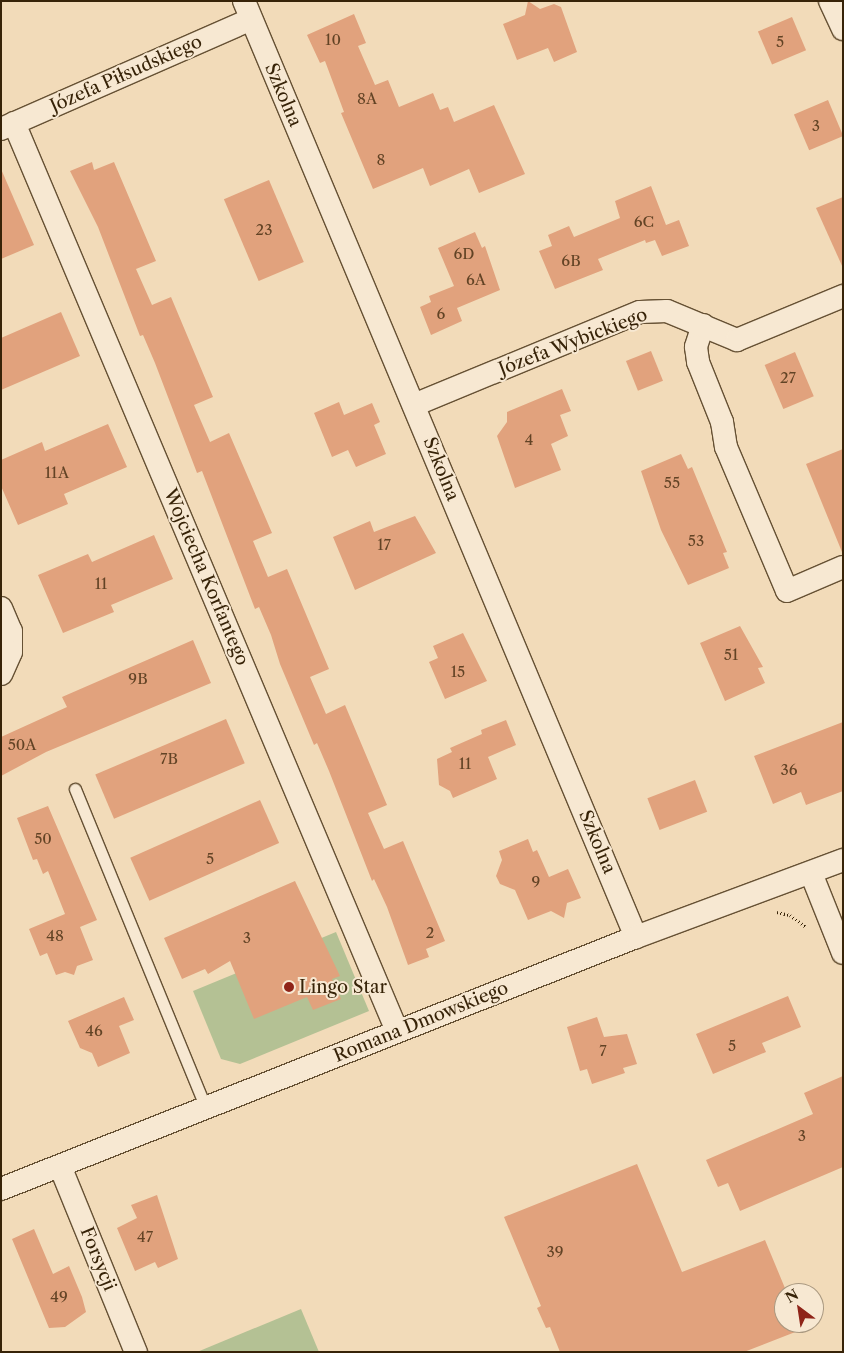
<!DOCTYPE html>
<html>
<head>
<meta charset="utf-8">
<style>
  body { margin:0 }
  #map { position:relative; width:844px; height:1353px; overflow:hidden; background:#f2dbb9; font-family:"Libre Caslon Text",serif }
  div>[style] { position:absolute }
  .green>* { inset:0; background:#b4c194 }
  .building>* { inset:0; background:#e1a27d; transform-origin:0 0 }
  .path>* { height:3px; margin-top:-1.5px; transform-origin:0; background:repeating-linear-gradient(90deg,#372308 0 1px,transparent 0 3.5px) }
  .roads { filter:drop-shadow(1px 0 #665134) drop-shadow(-1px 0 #665134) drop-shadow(0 1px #665134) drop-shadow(0 -1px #665134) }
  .lane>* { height:11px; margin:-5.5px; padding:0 5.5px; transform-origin:5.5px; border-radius:5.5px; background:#f7e8d2 }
  .street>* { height:22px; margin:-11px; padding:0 11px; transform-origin:11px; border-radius:11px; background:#f7e8d2 }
  .dots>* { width:14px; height:14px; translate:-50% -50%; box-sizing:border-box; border:2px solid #f7e8d2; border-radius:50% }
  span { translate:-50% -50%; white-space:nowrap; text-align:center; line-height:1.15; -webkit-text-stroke:4px #f7e8d2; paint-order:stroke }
  .number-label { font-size:15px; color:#624325 }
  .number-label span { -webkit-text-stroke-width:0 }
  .street-label { font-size:18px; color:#372308 }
  .poi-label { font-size:18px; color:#372308 }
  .left { translate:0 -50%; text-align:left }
  .frame { position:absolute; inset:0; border:2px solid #372308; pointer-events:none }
  .north { position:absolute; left:774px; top:1283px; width:50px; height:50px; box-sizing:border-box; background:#f7e8d2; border:1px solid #aa9981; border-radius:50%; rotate:329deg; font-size:14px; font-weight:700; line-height:20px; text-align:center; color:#372308 }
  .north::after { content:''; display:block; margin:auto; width:18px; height:22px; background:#8f2418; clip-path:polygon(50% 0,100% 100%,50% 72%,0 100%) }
</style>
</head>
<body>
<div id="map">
  <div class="green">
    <i style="clip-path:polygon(336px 932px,369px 1011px,240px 1064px,221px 1059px,193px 991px)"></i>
    <i style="clip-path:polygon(301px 1309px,319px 1352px,197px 1352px)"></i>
  </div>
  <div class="building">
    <i style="clip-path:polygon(528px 1px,540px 9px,554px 4px,561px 7px,577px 52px,554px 62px,548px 48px,517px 60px,503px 24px,525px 15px)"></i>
    <i style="clip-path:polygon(354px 14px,366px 43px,358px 46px,375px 85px,388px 80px,399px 107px,433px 93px,440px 110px,448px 107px,454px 122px,494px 105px,525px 174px,479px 193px,469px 169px,430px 186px,423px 168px,373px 189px,341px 113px,344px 112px,325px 61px,320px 63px,307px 35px)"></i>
    <i style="left:792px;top:17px;width:36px;height:37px;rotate:67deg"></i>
    <i style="left:828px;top:100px;width:39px;height:37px;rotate:67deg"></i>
    <i style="clip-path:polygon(92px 162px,94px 170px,114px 162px,156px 261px,136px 269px,152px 305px,171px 297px,213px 397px,194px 405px,210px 442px,229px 433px,272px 533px,253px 541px,268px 577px,287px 569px,329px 669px,310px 677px,326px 714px,345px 705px,387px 805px,368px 813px,384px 849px,403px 841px,445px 941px,426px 949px,429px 957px,408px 965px,387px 907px,374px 879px,372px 881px,329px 771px,317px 743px,314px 745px,280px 664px,271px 635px,259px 607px,255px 609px,202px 471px,197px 473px,155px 363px,143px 335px,140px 336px,98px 227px,70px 171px)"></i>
    <i style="clip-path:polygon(1px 169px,34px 245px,1px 259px)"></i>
    <i style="left:269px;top:180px;width:89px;height:49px;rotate:67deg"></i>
    <i style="clip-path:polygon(651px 186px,666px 225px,679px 220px,689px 246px,662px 256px,655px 240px,646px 243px,645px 240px,598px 259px,603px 270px,555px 289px,539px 251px,552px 246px,548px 235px,569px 226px,574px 237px,620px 218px,615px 201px)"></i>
    <i style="clip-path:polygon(843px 197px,843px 268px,816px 208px)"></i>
    <i style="clip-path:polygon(475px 232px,482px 248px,485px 246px,500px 290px,457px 308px,462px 321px,431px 335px,420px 307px,431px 302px,429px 296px,454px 286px,438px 248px)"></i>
    <i style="clip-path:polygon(61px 312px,80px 356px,1px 390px,1px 338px)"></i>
    <i style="left:651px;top:351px;width:32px;height:27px;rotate:68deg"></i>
    <i style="left:795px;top:352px;width:48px;height:33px;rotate:67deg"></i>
    <i style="clip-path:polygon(562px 389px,571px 411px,560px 415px,568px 436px,551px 444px,561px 470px,515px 488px,497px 436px,507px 422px,507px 412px)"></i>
    <i style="clip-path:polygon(339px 402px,344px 415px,372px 403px,380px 422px,374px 425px,386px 454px,356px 467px,348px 450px,332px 457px,314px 413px)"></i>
    <i style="clip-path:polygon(108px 424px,127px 467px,64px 494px,68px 504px,18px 525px,1px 486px,1px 460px,42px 442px,45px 451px)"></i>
    <i style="clip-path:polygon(843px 449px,843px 552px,842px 552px,806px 464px)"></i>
    <i style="clip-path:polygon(681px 454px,688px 469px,692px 467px,727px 552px,723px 553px,729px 568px,688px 585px,661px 530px,641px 471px)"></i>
    <i style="clip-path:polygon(415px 516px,436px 553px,355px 590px,333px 537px,370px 521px,374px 532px)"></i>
    <i style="clip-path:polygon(154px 535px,173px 579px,111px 605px,114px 612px,63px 633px,38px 575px,88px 554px,92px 562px)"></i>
    <i style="clip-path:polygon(740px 626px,763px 667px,758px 668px,765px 683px,725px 701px,700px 643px)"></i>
    <i style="clip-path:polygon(463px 633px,487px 681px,445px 699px,429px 662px,438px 658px,433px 646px)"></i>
    <i style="clip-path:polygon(193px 640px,211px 683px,46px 752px,1px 776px,1px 737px,67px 707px,62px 697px)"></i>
    <i style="left:226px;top:719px;width:48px;height:142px;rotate:67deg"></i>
    <i style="clip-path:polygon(506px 720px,516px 745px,488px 757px,497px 779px,453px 798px,450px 791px,439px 785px,437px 759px,452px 752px,450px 748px,482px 734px,481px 730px)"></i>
    <i style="clip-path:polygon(843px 722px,843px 791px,806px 805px,801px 792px,773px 804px,754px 756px)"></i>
    <i style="left:695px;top:780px;width:34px;height:51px;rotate:69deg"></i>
    <i style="left:260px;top:800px;width:47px;height:142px;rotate:66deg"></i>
    <i style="clip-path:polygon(48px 806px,97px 920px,80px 927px,93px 960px,77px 966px,74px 975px,65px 972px,56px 975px,47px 953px,40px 956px,29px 929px,65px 914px,48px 871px,43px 874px,37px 859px,33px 860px,17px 818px)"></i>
    <i style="clip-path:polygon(528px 839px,533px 852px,537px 850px,549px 877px,568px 869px,581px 898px,567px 903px,564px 918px,551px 911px,528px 920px,515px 890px,500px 884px,496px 876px,502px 860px,499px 851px)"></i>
    <i style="clip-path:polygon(295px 881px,340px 976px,332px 979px,341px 999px,313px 1010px,307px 997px,254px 1019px,230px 961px,208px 974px,205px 969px,182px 979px,164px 938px)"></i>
    <i style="clip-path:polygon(788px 996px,801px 1027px,762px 1043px,766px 1052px,713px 1074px,696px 1034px)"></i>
    <i style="clip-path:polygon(124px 997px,134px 1020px,119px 1026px,130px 1053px,98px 1067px,92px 1053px,80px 1048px,68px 1021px)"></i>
    <i style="clip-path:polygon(597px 1017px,604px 1037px,627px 1034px,637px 1064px,623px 1068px,625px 1073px,592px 1084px,587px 1069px,580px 1071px,567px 1027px)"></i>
    <i style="clip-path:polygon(843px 1076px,843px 1167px,740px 1211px,728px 1183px,718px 1187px,706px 1160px,813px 1114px,804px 1093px)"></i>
    <i style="clip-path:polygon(637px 1164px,682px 1272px,765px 1240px,787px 1293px,784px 1293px,784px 1323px,800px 1323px,803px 1329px,744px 1352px,560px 1352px,550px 1327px,546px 1328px,537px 1308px,541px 1306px,504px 1217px)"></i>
    <i style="clip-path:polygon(157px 1195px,178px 1259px,158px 1268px,155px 1262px,135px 1271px,117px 1228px,137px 1218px,131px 1205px)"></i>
    <i style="clip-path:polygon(34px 1229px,53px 1274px,69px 1266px,82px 1297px,86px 1312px,65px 1327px,49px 1328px,12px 1239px)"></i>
  </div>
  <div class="path">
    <i style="left:777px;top:912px;width:13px;rotate:13deg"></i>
    <i style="left:790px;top:915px;width:20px;rotate:37deg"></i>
  </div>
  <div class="roads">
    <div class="lane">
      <i style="left:75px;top:789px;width:345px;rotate:67.7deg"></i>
    </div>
    <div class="street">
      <i style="left:244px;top:1px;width:1015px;rotate:67.28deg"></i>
      <i style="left:830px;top:1px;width:31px;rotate:65deg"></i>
      <i style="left:14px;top:123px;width:985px;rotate:67.13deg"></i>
      <i style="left:1px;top:129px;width:273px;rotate:-23.7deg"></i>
      <i style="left:703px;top:325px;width:23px;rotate:108deg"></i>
      <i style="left:696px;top:347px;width:15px;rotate:82deg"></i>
      <i style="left:698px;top:362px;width:65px;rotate:68.2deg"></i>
      <i style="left:722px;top:422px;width:25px;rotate:81deg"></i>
      <i style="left:726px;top:447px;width:156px;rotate:67deg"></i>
      <i style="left:787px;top:591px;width:61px;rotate:-23.2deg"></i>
      <i style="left:414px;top:405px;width:244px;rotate:-22.4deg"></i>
      <i style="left:640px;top:312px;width:27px;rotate:-2deg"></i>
      <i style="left:667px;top:311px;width:76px;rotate:22.5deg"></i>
      <i style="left:737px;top:340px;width:115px;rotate:-22.5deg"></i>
      <i style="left:1px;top:608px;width:25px;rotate:67deg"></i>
      <i style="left:11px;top:631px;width:21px;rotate:90deg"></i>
      <i style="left:11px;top:652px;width:24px;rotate:114deg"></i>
      <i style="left:811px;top:873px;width:86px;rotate:68.2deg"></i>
      <i style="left:60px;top:1166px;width:201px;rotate:67.8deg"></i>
      <i style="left:1px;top:1189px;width:683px;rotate:-21.65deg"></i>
      <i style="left:636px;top:937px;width:221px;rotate:-20.4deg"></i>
    </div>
  </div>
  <div class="dots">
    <i style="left:289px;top:987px;background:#8f2418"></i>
  </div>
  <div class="number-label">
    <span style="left:333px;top:40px">10</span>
    <span style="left:780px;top:42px">5</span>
    <span style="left:367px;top:99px">8A</span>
    <span style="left:816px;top:126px">3</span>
    <span style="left:381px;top:160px">8</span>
    <span style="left:644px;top:222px">6C</span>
    <span style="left:264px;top:230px">23</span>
    <span style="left:464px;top:254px">6D</span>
    <span style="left:571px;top:261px">6B</span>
    <span style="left:476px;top:280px">6A</span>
    <span style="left:441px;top:314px">6</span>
    <span style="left:788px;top:378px">27</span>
    <span style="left:529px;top:440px">4</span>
    <span style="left:57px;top:473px">11A</span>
    <span style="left:672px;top:483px">55</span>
    <span style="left:696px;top:541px">53</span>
    <span style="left:384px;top:545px">17</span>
    <span style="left:101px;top:584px">11</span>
    <span style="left:731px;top:655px">51</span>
    <span style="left:458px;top:672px">15</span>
    <span style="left:138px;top:679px">9B</span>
    <span style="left:22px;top:745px">50A</span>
    <span style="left:169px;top:759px">7B</span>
    <span style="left:465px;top:764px">11</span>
    <span style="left:789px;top:770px">36</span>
    <span style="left:43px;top:839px">50</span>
    <span style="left:210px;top:859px">5</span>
    <span style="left:536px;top:882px">9</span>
    <span style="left:430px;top:933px">2</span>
    <span style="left:55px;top:936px">48</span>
    <span style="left:247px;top:938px">3</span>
    <span style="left:94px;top:1031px">46</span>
    <span style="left:732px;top:1046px">5</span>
    <span style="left:603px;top:1051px">7</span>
    <span style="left:802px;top:1136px">3</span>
    <span style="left:145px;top:1237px">47</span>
    <span style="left:555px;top:1252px">39</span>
    <span style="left:59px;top:1297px">49</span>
  </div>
  <div class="street-label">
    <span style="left:126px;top:74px;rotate:-24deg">Józefa Piłsudskiego</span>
    <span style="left:283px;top:95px;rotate:67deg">Szkolna</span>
    <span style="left:573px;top:342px;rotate:-21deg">Józefa Wybickiego</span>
    <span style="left:441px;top:469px;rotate:68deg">Szkolna</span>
    <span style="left:206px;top:577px;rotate:67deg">Wojciecha Korfantego</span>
    <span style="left:597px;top:842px;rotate:67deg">Szkolna</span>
    <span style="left:421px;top:1022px;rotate:-22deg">Romana Dmowskiego</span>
    <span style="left:98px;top:1259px;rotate:68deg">Forsycji</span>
  </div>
  <div class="poi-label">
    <span class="left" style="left:299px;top:987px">Lingo Star</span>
  </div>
  <div class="frame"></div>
  <div class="north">N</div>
</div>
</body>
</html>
